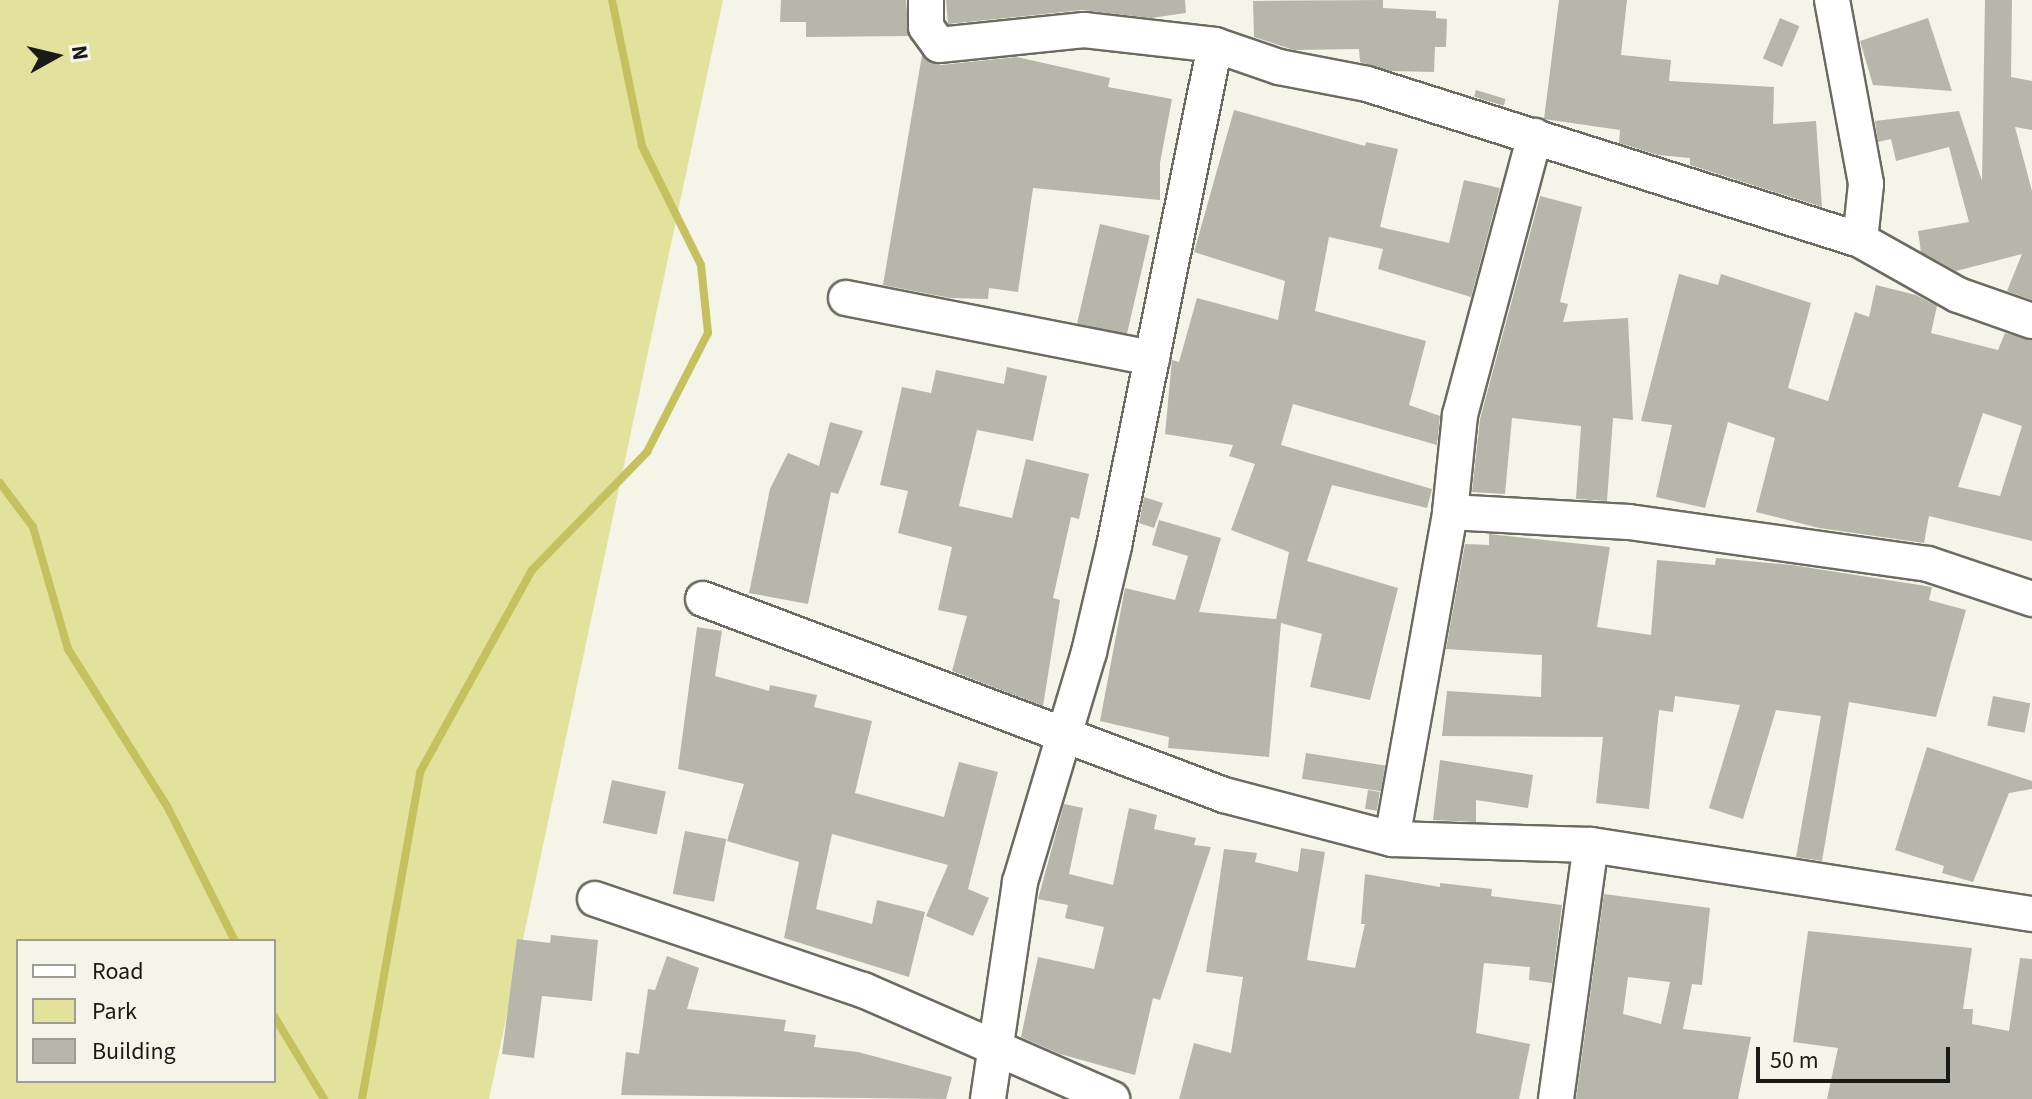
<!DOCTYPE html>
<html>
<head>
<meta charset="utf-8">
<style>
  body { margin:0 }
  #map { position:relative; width:2032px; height:1099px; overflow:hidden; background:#f4f4e9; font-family:"Source Sans 3",sans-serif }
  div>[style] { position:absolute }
  .green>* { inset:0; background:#e3e29d }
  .stream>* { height:8px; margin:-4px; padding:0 4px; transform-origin:4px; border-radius:4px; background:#c5c15e }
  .building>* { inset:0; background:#b6b6ab; transform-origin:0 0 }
  .roads { filter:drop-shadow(2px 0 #6b6b61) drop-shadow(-2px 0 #6b6b61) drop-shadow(0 2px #6b6b61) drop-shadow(0 -2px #6b6b61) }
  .minor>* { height:34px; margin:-17px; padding:0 17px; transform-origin:17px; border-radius:17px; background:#fff }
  span { translate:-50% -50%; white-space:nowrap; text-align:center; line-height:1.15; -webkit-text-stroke:8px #f4f4e9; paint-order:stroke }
  .legend { position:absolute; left:16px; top:939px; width:260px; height:144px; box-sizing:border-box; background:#f4f4e9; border:2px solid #9d9d95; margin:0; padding:10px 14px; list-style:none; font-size:24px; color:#1a1a16 }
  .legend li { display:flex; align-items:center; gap:16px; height:40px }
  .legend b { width:40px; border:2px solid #9d9d95 }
  .north { position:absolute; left:16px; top:16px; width:80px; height:80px; -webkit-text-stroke:6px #f4f4e9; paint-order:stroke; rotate:82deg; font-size:22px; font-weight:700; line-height:32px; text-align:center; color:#1a1a16 }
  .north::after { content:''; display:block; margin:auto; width:28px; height:36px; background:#1a1a16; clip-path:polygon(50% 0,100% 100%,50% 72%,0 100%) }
  .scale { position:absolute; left:1756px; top:1047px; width:194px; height:36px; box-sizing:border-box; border:4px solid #1a1a16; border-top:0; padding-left:10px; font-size:24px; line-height:28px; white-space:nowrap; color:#1a1a16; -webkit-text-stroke:6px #f4f4e9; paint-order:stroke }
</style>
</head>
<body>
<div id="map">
  <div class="green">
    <i style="clip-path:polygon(evenodd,0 0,723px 0,489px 1099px,0 1099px,0 0,18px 941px,274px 941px,274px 1081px,18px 1081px,18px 941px)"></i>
  </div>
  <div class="stream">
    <i style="left:0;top:483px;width:55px;rotate:53.1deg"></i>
    <i style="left:33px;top:527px;width:127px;rotate:74deg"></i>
    <i style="left:68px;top:649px;width:186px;rotate:57.8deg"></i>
    <i style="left:167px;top:806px;width:151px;rotate:63.3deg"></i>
    <i style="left:274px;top:1016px;width:97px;rotate:58.9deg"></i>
    <i style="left:362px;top:1099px;width:332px;rotate:-79.9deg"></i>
    <i style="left:420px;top:772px;width:231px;rotate:-61deg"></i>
    <i style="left:532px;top:570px;width:165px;rotate:-45.7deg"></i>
    <i style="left:647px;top:452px;width:134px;rotate:-62.9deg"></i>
    <i style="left:708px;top:333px;width:68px;rotate:-95.9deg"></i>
    <i style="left:701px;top:265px;width:133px;rotate:-116.4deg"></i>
    <i style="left:642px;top:146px;width:149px;rotate:-101.6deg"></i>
  </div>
  <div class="building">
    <i style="clip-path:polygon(781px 0,906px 0,909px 36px,806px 37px,806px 22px,780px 22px)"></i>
    <i style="clip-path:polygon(946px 0,1185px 0,1186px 13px,1151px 18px,1082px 10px,948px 24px)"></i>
    <i style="clip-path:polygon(1383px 0,1383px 8px,1436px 11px,1436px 18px,1447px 19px,1446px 47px,1435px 47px,1434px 72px,1391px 71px,1360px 62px,1359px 49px,1294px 50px,1254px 37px,1253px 1px)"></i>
    <i style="clip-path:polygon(1559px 0,1627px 0,1621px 55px,1671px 60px,1669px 81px,1774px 87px,1773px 124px,1816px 121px,1822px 207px,1690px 165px,1690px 158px,1658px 155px,1619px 143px,1620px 130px,1544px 119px)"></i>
    <i style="clip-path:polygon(1985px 0,2012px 0,2011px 77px,2032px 81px,2032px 130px,2015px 127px,2032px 191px,2032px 300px,2007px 291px,2022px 254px,1956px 271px,1921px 252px,1918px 231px,1969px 222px,1949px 147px,1896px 161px,1891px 139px,1878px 142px,1875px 121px,1959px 111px,1982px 181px)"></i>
    <i style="left:1780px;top:18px;width:21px;height:44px;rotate:23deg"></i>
    <i style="clip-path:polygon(1928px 18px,1952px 91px,1873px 85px,1860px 41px)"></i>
    <i style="clip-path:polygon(922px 55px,941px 65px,1017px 57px,1110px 78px,1108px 87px,1172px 99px,1160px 163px,1160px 200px,1033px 188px,1018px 292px,989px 288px,988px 299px,950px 298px,883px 285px)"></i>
    <i style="left:1476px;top:90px;width:31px;height:7px;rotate:17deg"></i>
    <i style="clip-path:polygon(1234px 110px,1365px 146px,1366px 142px,1398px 149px,1380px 227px,1449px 243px,1464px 180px,1500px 188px,1471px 297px,1378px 269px,1383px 249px,1329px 237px,1315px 311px,1426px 341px,1409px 405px,1440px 416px,1437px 445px,1293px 404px,1281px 445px,1432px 489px,1427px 508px,1332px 485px,1307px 561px,1398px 588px,1370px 700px,1310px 687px,1322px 634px,1281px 623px,1269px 757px,1168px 748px,1169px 737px,1100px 721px,1125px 588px,1175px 600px,1188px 556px,1152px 545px,1159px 520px,1221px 538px,1199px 612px,1276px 619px,1289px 552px,1231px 530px,1255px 464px,1229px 456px,1233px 445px,1165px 434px,1172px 360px,1179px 362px,1197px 298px,1278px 320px,1285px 281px,1194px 252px)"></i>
    <i style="clip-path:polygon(1540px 196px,1582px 207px,1560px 302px,1568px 304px,1563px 322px,1628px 318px,1633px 420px,1613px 418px,1607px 501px,1576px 499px,1581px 426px,1512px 418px,1505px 494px,1472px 492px,1480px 419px)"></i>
    <i style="left:1100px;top:224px;width:51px;height:102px;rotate:13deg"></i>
    <i style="clip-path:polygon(evenodd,1679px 274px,1718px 285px,1721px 274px,1811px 303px,1788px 388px,1828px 401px,1855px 312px,1869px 317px,1876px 285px,1916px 295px,1937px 306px,1931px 333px,1998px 350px,2005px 333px,2032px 340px,2032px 541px,1929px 516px,1924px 543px,1819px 528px,1756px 512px,1775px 438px,1728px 422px,1705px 508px,1656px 497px,1672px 425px,1641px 421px,1679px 274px,1983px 413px,2022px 426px,2000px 496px,1958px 487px,1983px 413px)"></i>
    <i style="clip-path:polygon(1007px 367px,1047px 376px,1033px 441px,977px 430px,959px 506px,1012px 518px,1026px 459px,1089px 474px,1079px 519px,1071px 517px,1053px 598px,1060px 600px,1043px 706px,952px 671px,967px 616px,938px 610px,952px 547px,898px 533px,908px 491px,880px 485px,902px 387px,931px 393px,936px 370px,1004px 384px)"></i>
    <i style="clip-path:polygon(830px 422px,863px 431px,838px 494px,831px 492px,808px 604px,749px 593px,770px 489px,788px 453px,819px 466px)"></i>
    <i style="clip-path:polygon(1144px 497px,1163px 503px,1154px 528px,1139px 523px)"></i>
    <i style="clip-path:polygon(1489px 534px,1610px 547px,1597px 627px,1651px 635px,1657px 560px,1715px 565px,1716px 558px,1792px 565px,1932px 587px,1929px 600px,1966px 610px,1936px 717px,1849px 702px,1822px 861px,1796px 857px,1821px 716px,1776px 710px,1743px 819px,1709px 808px,1740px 705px,1675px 696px,1673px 712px,1659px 710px,1649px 809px,1596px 803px,1603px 737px,1442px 736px,1447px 691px,1541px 697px,1542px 655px,1446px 649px,1465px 544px,1489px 545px)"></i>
    <i style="clip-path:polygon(697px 627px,722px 631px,715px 676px,769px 691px,770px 685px,817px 695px,814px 707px,872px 721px,855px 793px,944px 817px,959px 762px,998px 772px,968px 889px,989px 898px,973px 936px,926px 916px,948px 865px,832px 834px,816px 909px,872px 924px,877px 900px,925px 912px,909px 977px,784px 938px,799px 862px,727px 841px,744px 784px,678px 769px)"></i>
    <i style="left:1993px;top:696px;width:38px;height:30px;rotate:11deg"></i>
    <i style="clip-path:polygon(1927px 747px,2032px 781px,2032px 789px,2009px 793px,1973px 882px,1942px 873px,1944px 866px,1895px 850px)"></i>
    <i style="left:1306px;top:753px;width:80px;height:26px;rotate:9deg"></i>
    <i style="clip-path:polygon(1440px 760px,1533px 775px,1528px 808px,1476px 800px,1476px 822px,1433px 820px)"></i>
    <i style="left:612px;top:780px;width:55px;height:44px;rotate:12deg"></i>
    <i style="left:1368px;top:790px;width:12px;height:19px;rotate:9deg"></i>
    <i style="clip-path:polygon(1064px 804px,1083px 808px,1069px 874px,1113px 885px,1129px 808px,1157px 815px,1154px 829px,1196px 838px,1194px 845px,1211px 847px,1160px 1000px,1153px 998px,1135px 1075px,1060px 1054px,1021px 1037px,1038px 957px,1094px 969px,1104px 927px,1065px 918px,1068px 905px,1038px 899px)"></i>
    <i style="left:685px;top:831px;width:42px;height:64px;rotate:11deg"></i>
    <i style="clip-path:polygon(1301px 848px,1325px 852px,1307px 960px,1355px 968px,1365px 924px,1361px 924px,1365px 874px,1440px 887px,1440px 883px,1492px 889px,1491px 896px,1562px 905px,1552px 983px,1529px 980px,1530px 967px,1484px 963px,1476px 1033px,1530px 1044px,1519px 1099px,1179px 1099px,1194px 1043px,1231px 1053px,1243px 977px,1206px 972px,1224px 849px,1257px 853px,1255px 862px,1298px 872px)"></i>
    <i style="clip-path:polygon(evenodd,1604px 894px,1710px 908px,1702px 985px,1692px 984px,1683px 1029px,1751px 1037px,1738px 1099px,1576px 1099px,1604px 894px,1628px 977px,1670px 982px,1661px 1024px,1623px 1014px,1628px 977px)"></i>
    <i style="clip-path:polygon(1808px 931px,1972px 948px,1963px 1009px,1973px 1009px,1972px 1024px,2009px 1031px,2020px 958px,2032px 959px,2032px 1099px,1827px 1099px,1838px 1048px,1793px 1042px)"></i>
    <i style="clip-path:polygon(551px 935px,598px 940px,592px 1001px,542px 996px,534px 1058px,502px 1054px,517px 939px,550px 943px)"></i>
    <i style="clip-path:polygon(667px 956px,699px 968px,687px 1009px,786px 1020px,784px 1031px,816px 1035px,814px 1047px,858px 1052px,952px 1077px,946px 1099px,621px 1095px,626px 1052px,639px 1054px,648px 989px,655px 990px)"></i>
  </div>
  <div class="roads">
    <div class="minor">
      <i style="left:926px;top:0;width:27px;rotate:90deg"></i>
      <i style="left:926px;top:27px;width:22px;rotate:54deg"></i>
      <i style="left:939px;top:45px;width:146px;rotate:-5.9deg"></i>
      <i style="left:1084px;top:30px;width:132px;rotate:6.5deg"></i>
      <i style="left:1215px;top:45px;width:68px;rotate:19deg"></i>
      <i style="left:1279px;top:67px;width:90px;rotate:10.9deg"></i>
      <i style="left:1367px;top:84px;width:517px;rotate:17.56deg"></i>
      <i style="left:1860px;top:240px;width:112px;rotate:29.3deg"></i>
      <i style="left:1958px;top:295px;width:78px;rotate:19.4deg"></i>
      <i style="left:1832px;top:0;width:187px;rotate:79.5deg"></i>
      <i style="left:1866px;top:184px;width:56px;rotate:96.1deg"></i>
      <i style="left:846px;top:298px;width:312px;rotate:11.1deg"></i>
      <i style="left:1450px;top:512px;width:179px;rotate:3.2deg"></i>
      <i style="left:1629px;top:522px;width:302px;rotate:8deg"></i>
      <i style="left:1928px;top:564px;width:110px;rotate:18.6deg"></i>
      <i style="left:703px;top:599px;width:557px;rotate:20.62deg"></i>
      <i style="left:1224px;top:795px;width:174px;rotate:14.7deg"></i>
      <i style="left:1392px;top:839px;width:199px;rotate:1.7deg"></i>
      <i style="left:1591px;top:845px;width:446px;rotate:8.9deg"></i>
      <i style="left:1392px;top:839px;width:332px;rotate:-79.9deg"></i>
      <i style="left:1450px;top:512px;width:98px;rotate:-84.1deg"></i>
      <i style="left:1460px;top:415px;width:289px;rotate:-75deg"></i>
      <i style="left:595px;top:899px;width:283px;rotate:18.8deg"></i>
      <i style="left:863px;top:990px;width:272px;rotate:23.6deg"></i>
      <i style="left:988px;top:1099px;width:219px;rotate:-81.6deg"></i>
      <i style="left:1020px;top:882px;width:240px;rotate:-73.3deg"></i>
      <i style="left:1089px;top:652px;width:109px;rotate:-76.7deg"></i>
      <i style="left:1114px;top:546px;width:511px;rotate:-78.6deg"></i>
      <i style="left:1556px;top:1099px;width:256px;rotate:-82.2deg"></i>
    </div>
  </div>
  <ul class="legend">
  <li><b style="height:10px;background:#fff"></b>Road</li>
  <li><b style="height:22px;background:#e3e29d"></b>Park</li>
  <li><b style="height:22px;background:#b6b6ab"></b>Building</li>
  </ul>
  <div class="north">N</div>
  <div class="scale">50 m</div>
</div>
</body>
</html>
